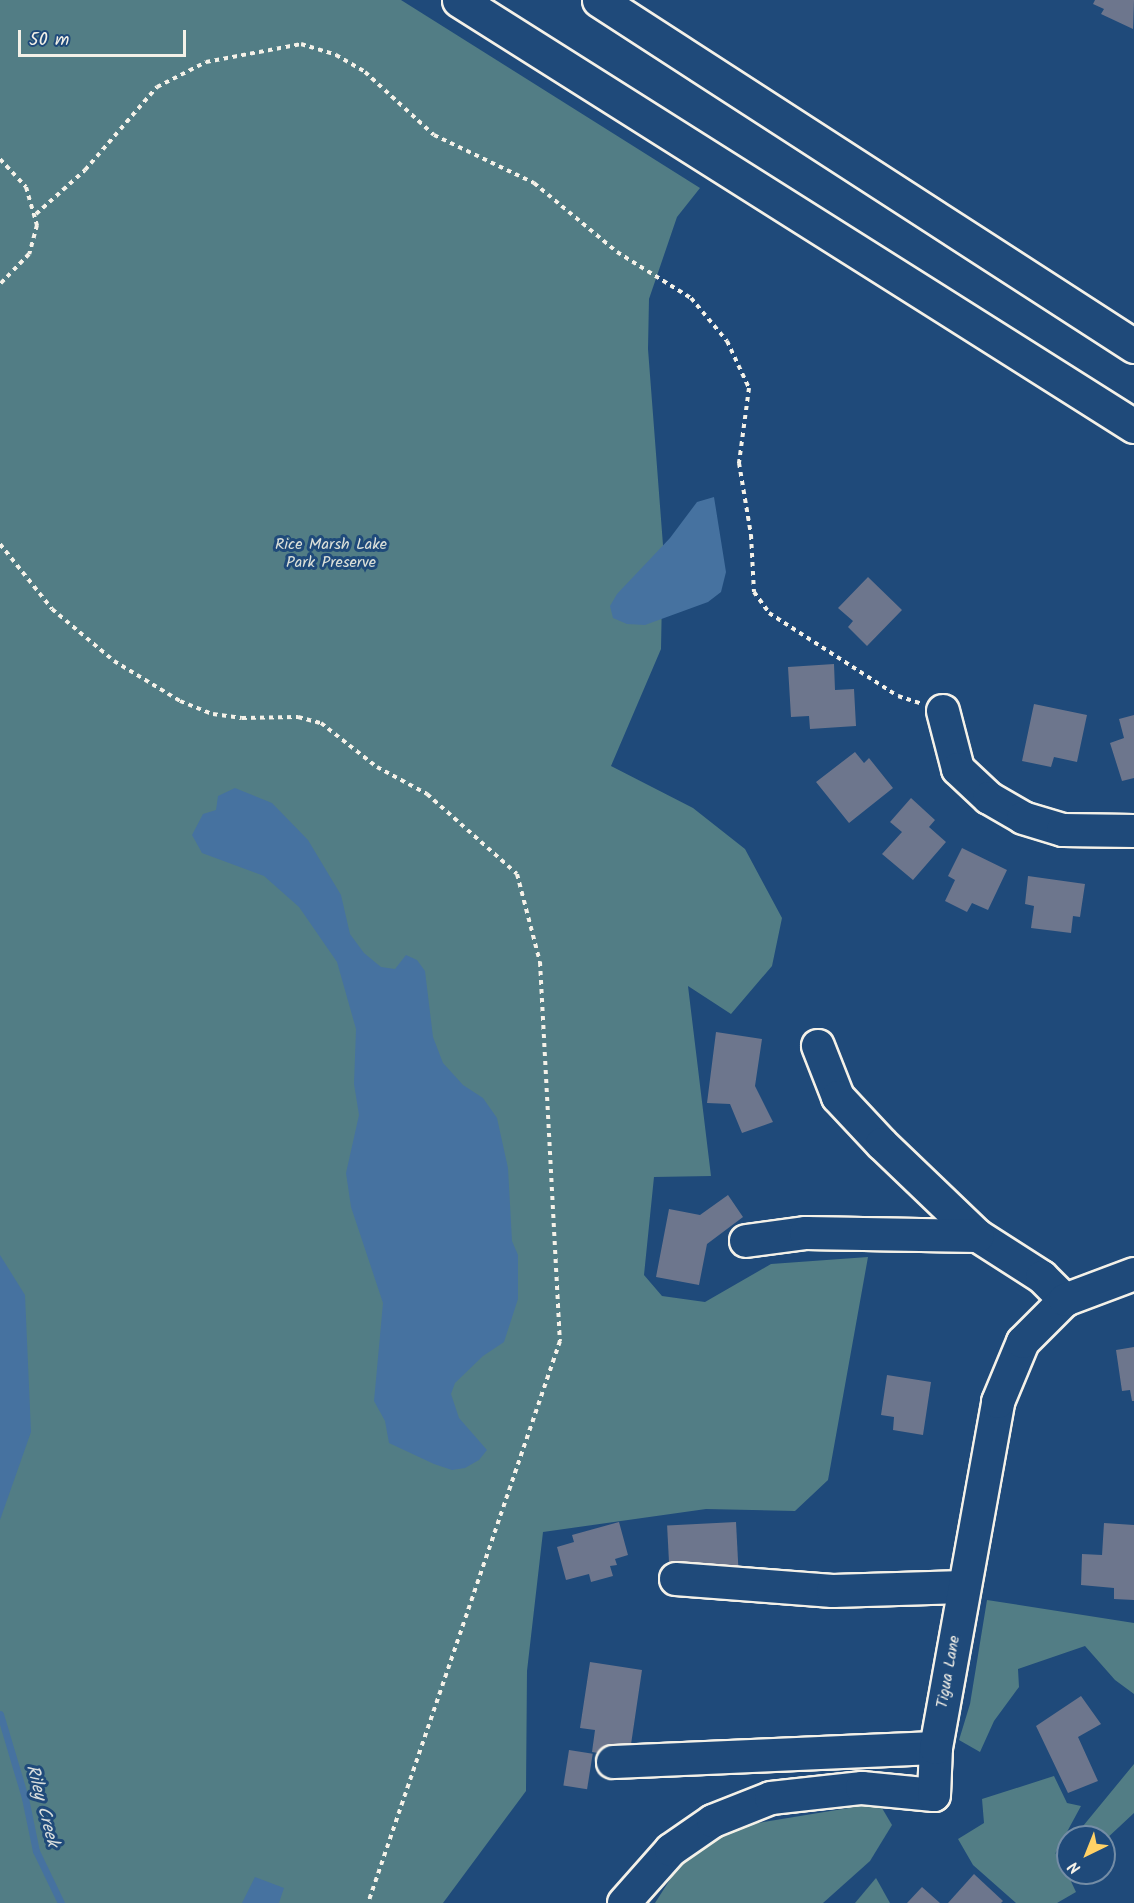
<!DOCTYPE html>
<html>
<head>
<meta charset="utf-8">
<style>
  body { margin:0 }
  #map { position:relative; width:1134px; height:1903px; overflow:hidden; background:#1f4a7a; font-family:Kalam,sans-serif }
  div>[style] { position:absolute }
  .green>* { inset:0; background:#527d85 }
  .water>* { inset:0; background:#4672a0 }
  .stream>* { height:7px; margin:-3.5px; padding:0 3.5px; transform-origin:3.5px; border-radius:3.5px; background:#4672a0 }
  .building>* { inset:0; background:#6d768d; transform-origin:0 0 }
  .path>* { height:4px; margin-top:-2px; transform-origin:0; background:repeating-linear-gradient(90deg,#f4f1e8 0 4.5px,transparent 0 9px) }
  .roads { filter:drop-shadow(2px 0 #f4f1e8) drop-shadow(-2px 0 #f4f1e8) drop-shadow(0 2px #f4f1e8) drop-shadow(0 -2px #f4f1e8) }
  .minor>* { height:32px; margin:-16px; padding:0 16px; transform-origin:16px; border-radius:16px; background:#1f4a7a }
  .highway>* { height:33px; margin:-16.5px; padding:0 16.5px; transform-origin:16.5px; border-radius:16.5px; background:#1f4a7a }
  span { translate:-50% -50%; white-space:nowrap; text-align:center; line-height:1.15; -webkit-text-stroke:6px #1f4a7a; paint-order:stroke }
  .park-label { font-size:16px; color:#dce0d9 }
  .street-label { font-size:16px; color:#f4f1e8 }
  .water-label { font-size:18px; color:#dadedd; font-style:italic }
  .north { position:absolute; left:1056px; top:1825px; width:60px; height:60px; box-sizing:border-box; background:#1f4a7a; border:2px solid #748da6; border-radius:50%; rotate:223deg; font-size:16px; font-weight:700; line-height:24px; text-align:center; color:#f4f1e8 }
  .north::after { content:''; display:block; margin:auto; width:21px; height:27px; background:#ffd166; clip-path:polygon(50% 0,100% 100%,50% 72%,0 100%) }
  .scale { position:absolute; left:18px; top:30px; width:168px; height:27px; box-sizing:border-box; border:3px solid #f4f1e8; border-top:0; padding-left:8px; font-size:18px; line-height:21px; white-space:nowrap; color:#f4f1e8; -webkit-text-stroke:4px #1f4a7a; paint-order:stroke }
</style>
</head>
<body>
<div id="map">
  <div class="green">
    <i style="clip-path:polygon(0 0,401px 0,700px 188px,677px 217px,649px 299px,648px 349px,663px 545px,661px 649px,611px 766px,693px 808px,745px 849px,782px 918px,772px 966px,731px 1014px,688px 986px,711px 1176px,654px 1177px,644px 1275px,662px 1296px,705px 1302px,771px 1264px,868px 1257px,828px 1480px,795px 1511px,706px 1509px,543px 1532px,527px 1671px,526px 1791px,443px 1903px,0 1903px)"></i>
    <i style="clip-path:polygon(987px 1600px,1134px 1623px,1134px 1694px,1115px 1680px,1085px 1646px,1018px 1669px,1019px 1687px,994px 1721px,980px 1752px,959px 1740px,970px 1704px)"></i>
    <i style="clip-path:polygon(1134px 1764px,1134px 1813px,1104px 1841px,1104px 1837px,1074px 1837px)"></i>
    <i style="clip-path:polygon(1054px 1776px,1067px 1803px,1081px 1806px,1055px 1854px,1068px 1843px,1068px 1875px,1076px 1892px,1057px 1903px,1016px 1903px,973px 1865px,958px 1839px,984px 1823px,982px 1799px)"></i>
    <i style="clip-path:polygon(879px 1803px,892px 1825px,870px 1861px,823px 1903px,655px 1903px,676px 1870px,728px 1828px)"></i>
    <i style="clip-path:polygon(876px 1878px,890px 1903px,855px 1903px)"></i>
  </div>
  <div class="water">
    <i style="clip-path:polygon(714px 497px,726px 572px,721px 592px,708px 602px,645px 625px,627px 624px,613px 618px,610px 606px,617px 594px,670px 538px,697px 502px)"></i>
    <i style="clip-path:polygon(235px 788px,272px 803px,308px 840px,341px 895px,350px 934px,364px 953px,381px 967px,395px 969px,406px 955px,417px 960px,425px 971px,433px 1037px,443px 1063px,463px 1085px,483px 1098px,497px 1118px,508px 1168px,512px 1241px,518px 1255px,518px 1299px,504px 1342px,483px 1356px,455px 1383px,451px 1394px,459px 1418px,487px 1450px,479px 1460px,465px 1468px,452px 1470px,434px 1464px,389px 1443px,385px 1421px,374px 1401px,383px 1303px,351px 1207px,346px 1173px,359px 1115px,354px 1084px,356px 1029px,337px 962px,299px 907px,264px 876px,202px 853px,192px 835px,203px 814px,216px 810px,218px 796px)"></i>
    <i style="clip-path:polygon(0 1255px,25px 1295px,31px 1432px,0 1520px)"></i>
    <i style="clip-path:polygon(255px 1877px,284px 1888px,279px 1903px,242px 1903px)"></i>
  </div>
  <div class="stream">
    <i style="left:0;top:1714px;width:88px;rotate:73.4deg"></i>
    <i style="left:25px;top:1798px;width:54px;rotate:78.3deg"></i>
    <i style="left:36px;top:1851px;width:58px;rotate:64.3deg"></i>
  </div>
  <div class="building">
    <i style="clip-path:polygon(1095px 0,1134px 0,1133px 29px,1101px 14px,1104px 9px,1093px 4px)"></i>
    <i style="clip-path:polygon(868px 577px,902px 610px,867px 646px,848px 627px,853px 621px,838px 608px)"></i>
    <i style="clip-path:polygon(834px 664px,835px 690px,854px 689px,856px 726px,810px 729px,809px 716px,791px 717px,788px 667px)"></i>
    <i style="clip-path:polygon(1034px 704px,1087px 715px,1077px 762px,1054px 757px,1051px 767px,1022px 761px)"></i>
    <i style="clip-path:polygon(1134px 715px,1134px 778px,1122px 781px,1110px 743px,1124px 738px,1119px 719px)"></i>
    <i style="clip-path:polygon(855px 752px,864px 763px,869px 758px,893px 788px,849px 823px,816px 782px)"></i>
    <i style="clip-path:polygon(911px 798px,935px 820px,929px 827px,946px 842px,913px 880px,882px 854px,902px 832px,890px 822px)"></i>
    <i style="clip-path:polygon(962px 848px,1007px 870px,988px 910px,972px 903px,967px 912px,945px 901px,955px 880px,948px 876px)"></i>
    <i style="clip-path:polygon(1028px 876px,1085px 884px,1080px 917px,1073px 916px,1071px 933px,1031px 928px,1034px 906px,1025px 904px)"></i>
    <i style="clip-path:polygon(716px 1032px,762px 1039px,755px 1086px,773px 1122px,742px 1133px,730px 1104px,707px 1103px)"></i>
    <i style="clip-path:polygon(728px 1195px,743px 1217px,707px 1244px,699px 1285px,656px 1277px,669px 1209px,700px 1215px)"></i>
    <i style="clip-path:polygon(1134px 1347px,1134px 1401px,1132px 1401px,1130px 1390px,1122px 1391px,1116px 1350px)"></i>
    <i style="clip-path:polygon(887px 1375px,931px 1382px,923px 1435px,893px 1430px,894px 1417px,881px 1415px)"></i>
    <i style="clip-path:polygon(619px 1522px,628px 1555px,615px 1559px,617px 1565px,610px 1566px,613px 1576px,591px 1582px,589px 1574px,566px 1580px,557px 1547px,574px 1542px,572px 1535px)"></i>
    <i style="left:736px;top:1522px;width:44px;height:69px;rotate:87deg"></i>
    <i style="clip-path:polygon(1104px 1523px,1134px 1525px,1134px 1600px,1114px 1599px,1114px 1588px,1081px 1585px,1082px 1554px,1102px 1555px)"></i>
    <i style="clip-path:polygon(590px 1662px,642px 1670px,629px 1758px,592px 1752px,595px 1730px,580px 1728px)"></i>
    <i style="clip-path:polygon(1081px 1696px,1101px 1724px,1078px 1737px,1098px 1781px,1068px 1793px,1036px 1726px)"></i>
    <i style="left:569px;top:1750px;width:24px;height:36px;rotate:9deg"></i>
    <i style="clip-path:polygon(974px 1874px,1003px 1901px,1001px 1903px,948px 1903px)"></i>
    <i style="clip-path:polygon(922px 1887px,940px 1903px,907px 1903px)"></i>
  </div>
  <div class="path">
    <i style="left:0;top:159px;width:38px;rotate:47deg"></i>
    <i style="left:26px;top:187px;width:40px;rotate:74deg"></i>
    <i style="left:37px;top:225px;width:30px;rotate:105deg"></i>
    <i style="left:29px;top:254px;width:42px;rotate:134deg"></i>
    <i style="left:36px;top:214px;width:66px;rotate:-41.9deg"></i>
    <i style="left:85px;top:170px;width:110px;rotate:-49.1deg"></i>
    <i style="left:157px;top:87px;width:55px;rotate:-27deg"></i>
    <i style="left:206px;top:62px;width:97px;rotate:-10.7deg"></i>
    <i style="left:301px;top:44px;width:37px;rotate:17deg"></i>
    <i style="left:336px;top:55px;width:34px;rotate:30deg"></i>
    <i style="left:365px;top:72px;width:93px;rotate:42.4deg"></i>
    <i style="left:434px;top:135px;width:111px;rotate:25.6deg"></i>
    <i style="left:534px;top:183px;width:108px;rotate:39.7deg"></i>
    <i style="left:617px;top:252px;width:87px;rotate:31.9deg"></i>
    <i style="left:691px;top:298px;width:56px;rotate:50.1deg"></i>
    <i style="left:727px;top:341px;width:52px;rotate:64.9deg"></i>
    <i style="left:749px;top:388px;width:76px;rotate:97.6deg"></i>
    <i style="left:739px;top:463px;width:73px;rotate:80.5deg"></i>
    <i style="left:751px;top:535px;width:57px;rotate:87deg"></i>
    <i style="left:754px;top:592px;width:26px;rotate:54deg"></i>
    <i style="left:769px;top:613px;width:153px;rotate:32.8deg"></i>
    <i style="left:898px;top:696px;width:23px;rotate:18deg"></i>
    <i style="left:0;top:544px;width:83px;rotate:51.3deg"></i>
    <i style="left:52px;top:609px;width:81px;rotate:40deg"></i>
    <i style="left:114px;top:661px;width:77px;rotate:31.2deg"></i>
    <i style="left:180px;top:701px;width:35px;rotate:22deg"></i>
    <i style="left:213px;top:714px;width:29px;rotate:8deg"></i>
    <i style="left:242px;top:718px;width:56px;rotate:-1deg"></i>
    <i style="left:298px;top:717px;width:24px;rotate:15deg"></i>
    <i style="left:321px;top:723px;width:71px;rotate:38.2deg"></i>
    <i style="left:377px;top:767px;width:57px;rotate:28.4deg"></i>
    <i style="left:427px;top:794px;width:120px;rotate:41.6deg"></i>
    <i style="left:517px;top:874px;width:91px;rotate:75.4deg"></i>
    <i style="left:540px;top:962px;width:380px;rotate:87deg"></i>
    <i style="left:560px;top:1341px;width:594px;rotate:108.86deg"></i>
  </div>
  <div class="roads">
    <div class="minor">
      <i style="left:943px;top:711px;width:60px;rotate:75.5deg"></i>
      <i style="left:958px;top:769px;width:42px;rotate:43.1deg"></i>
      <i style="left:989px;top:798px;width:39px;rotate:30deg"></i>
      <i style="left:1023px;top:818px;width:42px;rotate:16.7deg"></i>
      <i style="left:1063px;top:830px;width:71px;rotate:0.8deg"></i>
      <i style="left:818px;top:1046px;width:55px;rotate:68.6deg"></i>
      <i style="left:838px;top:1097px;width:64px;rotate:46.9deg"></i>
      <i style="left:882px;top:1144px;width:133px;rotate:43.8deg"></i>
      <i style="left:978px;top:1236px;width:76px;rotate:32.6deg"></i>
      <i style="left:1042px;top:1277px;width:33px;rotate:45deg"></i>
      <i style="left:746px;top:1241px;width:61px;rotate:-7.6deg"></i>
      <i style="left:806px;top:1233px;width:172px;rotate:1deg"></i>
      <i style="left:676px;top:1579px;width:157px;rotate:4.4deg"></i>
      <i style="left:833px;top:1591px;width:130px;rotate:-1.8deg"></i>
      <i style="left:613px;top:1762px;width:323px;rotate:-2.5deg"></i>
      <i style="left:624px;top:1903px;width:71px;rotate:-48.4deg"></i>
      <i style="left:671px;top:1850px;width:51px;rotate:-34.6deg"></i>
      <i style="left:713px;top:1821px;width:62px;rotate:-21.6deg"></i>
      <i style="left:771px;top:1798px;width:92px;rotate:-6.3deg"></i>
      <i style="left:862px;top:1788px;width:72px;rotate:5.6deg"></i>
      <i style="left:934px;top:1795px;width:47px;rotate:-87.6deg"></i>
      <i style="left:936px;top:1748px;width:352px;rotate:-79.8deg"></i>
      <i style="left:998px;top:1402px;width:65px;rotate:-67.4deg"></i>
      <i style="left:1023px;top:1342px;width:59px;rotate:-45deg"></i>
      <i style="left:1065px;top:1300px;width:74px;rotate:-20.6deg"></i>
    </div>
    <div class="highway">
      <i style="left:459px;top:0;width:798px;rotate:32.26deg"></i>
      <i style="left:599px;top:0;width:637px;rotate:32.89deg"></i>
    </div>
  </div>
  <div class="park-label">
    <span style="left:331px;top:554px">Rice Marsh Lake<br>Park Preserve</span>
  </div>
  <div class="street-label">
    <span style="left:949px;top:1672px;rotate:-80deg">Tigua Lane</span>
  </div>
  <div class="water-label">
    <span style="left:41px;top:1806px;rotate:75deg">Riley Creek</span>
  </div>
  <div class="north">N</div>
  <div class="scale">50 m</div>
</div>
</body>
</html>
